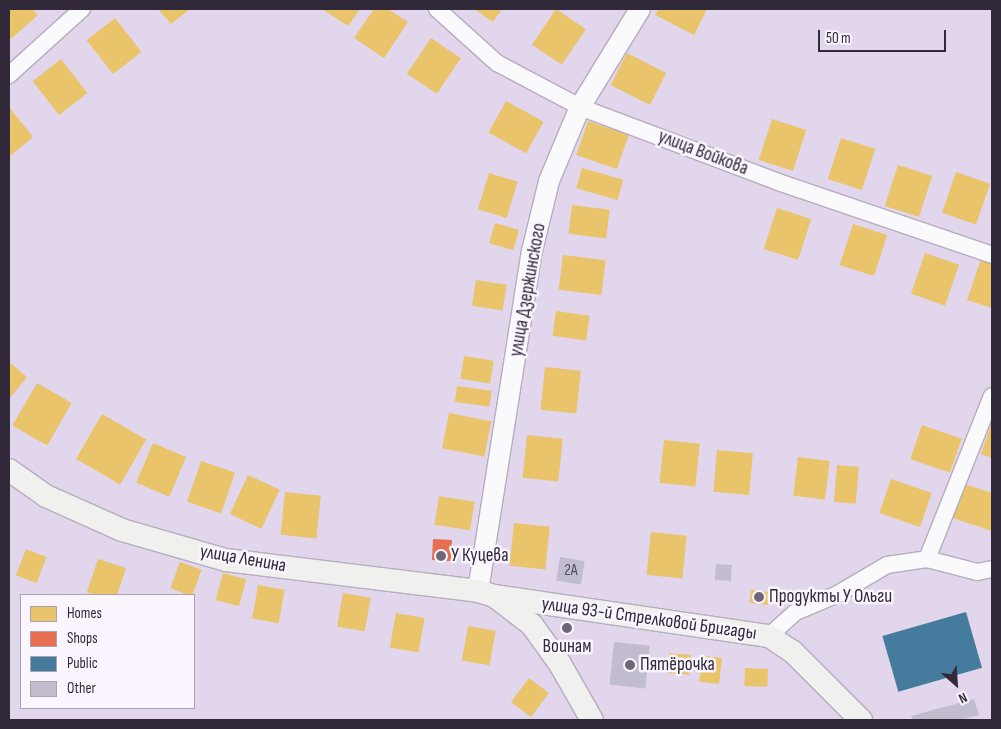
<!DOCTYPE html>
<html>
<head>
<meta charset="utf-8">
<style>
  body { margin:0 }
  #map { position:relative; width:1001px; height:729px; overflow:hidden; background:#e1d6ec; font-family:"Sofia Sans Condensed",sans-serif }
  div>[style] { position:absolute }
  .homes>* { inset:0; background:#e9c46a; transform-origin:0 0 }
  .shops>* { inset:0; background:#e76f51; transform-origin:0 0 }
  .public>* { inset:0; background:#457b9d; transform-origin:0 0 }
  .building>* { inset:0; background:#c2bdce; transform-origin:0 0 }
  .roads { filter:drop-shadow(1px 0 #b5acbd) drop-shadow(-1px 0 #b5acbd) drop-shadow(0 1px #b5acbd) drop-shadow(0 -1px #b5acbd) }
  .minor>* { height:16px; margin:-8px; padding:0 8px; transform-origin:8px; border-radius:8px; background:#faf9fc }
  .tertiary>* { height:20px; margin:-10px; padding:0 10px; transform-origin:10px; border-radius:10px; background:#faf9fc }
  .secondary>* { height:22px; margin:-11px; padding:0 11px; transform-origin:11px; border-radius:11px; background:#f0f0ef }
  .dots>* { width:14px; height:14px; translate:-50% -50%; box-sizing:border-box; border:2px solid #faf5fe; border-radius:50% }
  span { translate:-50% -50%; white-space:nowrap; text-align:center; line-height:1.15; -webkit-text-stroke:5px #faf5fe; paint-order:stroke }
  .number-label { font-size:16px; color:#554e5e }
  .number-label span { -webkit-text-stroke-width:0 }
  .street-label { font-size:19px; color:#312939 }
  .poi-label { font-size:19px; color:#312939 }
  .left { translate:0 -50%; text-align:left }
  .frame { position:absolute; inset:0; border:10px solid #312939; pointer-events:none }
  .legend { position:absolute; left:20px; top:594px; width:175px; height:115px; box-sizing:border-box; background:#faf5fe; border:1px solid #aaa3af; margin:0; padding:6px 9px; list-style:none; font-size:15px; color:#312939 }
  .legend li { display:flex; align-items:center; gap:10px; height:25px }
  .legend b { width:25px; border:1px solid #aaa3af }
  .north { position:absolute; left:931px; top:659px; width:50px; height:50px; -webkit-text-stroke:4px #faf5fe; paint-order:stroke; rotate:154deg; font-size:14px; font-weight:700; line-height:20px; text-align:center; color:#312939 }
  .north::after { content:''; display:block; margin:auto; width:18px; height:22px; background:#312939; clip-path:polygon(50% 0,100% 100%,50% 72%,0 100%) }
  .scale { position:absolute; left:818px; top:30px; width:128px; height:22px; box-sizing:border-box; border:2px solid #312939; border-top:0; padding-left:6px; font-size:15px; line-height:18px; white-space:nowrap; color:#312939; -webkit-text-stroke:4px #faf5fe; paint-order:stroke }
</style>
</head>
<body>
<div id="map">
  <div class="homes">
    <i style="clip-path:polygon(9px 9px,32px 9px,38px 15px,11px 39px,9px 36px)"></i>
    <i style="clip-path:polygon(158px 9px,190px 9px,171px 24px)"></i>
    <i style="clip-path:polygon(322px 9px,360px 9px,348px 26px)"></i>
    <i style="clip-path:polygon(374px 9px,388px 9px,408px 22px,384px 58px,354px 38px)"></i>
    <i style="clip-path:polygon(474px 9px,502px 9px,493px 22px)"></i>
    <i style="left:556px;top:9px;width:36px;height:43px;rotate:34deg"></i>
    <i style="clip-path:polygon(659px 9px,707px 9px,694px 35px,655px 15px)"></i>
    <i style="left:115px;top:18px;width:43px;height:36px;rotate:52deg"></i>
    <i style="left:431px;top:38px;width:36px;height:43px;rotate:34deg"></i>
    <i style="left:627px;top:53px;width:44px;height:36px;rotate:27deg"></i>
    <i style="left:61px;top:59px;width:43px;height:36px;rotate:52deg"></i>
    <i style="left:506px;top:101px;width:43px;height:36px;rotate:29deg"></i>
    <i style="clip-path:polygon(9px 107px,33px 137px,9px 157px)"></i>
    <i style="left:772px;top:119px;width:36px;height:43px;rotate:18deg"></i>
    <i style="left:588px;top:121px;width:43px;height:36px;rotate:19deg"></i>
    <i style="left:841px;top:138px;width:36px;height:43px;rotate:18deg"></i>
    <i style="left:898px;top:165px;width:36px;height:43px;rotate:18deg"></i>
    <i style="left:582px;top:168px;width:43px;height:21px;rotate:16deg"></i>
    <i style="left:956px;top:172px;width:36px;height:43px;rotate:19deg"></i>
    <i style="left:489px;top:173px;width:30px;height:38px;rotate:17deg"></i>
    <i style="left:572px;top:205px;width:38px;height:29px;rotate:7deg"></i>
    <i style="left:777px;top:208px;width:36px;height:43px;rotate:18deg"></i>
    <i style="left:495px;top:223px;width:25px;height:21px;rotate:16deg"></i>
    <i style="left:853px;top:224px;width:36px;height:43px;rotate:18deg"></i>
    <i style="left:925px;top:253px;width:36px;height:43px;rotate:19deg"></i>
    <i style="left:563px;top:255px;width:43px;height:35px;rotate:7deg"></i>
    <i style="clip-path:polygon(981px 259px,992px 263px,992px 308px,967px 300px)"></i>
    <i style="left:476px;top:280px;width:31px;height:26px;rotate:9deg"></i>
    <i style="left:556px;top:311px;width:34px;height:25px;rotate:8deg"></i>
    <i style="left:464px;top:356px;width:30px;height:23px;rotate:9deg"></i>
    <i style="clip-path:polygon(9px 362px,27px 377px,9px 399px)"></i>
    <i style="left:545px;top:367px;width:36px;height:43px;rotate:6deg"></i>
    <i style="left:37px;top:383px;width:40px;height:49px;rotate:30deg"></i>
    <i style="left:457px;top:386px;width:35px;height:16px;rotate:8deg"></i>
    <i style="left:449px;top:413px;width:43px;height:36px;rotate:11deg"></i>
    <i style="left:102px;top:414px;width:51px;height:52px;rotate:30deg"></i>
    <i style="clip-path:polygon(992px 421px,992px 458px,981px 454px)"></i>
    <i style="left:922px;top:425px;width:42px;height:36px;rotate:19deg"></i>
    <i style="left:527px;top:435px;width:36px;height:43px;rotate:6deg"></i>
    <i style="left:664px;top:440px;width:36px;height:43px;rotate:6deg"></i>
    <i style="left:153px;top:443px;width:36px;height:43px;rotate:23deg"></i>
    <i style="left:717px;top:450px;width:36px;height:42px;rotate:5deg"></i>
    <i style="left:798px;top:457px;width:32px;height:39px;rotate:7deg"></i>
    <i style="left:201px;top:461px;width:36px;height:43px;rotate:19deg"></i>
    <i style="left:837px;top:465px;width:22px;height:37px;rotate:5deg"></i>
    <i style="left:248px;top:475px;width:35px;height:43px;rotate:25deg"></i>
    <i style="left:891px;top:479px;width:43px;height:36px;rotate:19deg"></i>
    <i style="clip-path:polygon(964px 484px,992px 493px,992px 531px,953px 518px)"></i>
    <i style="left:285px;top:492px;width:36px;height:43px;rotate:6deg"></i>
    <i style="left:439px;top:496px;width:36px;height:29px;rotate:9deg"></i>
    <i style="left:514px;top:523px;width:36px;height:43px;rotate:6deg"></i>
    <i style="left:651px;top:532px;width:36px;height:43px;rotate:6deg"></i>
    <i style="left:26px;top:549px;width:22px;height:28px;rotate:21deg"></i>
    <i style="clip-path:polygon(98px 559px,126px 568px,117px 595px,96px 595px,87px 592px)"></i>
    <i style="left:180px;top:562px;width:23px;height:28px;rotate:20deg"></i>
    <i style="left:223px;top:573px;width:24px;height:28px;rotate:15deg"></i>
    <i style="left:258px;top:585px;width:27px;height:34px;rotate:10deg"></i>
    <i style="left:751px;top:590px;width:19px;height:13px;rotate:6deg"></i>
    <i style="left:343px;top:593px;width:28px;height:34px;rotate:10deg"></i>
    <i style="left:396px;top:613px;width:29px;height:35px;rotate:10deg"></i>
    <i style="left:468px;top:626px;width:28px;height:35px;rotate:10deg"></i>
    <i style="left:669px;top:653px;width:22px;height:20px;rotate:5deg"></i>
    <i style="left:702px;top:656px;width:20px;height:26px;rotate:6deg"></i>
    <i style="left:745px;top:668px;width:23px;height:18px;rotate:2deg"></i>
    <i style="left:529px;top:678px;width:25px;height:30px;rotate:37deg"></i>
  </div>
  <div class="shops">
    <i style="left:433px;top:539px;width:19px;height:21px;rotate:3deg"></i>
  </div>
  <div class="public">
    <i style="left:966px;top:612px;width:58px;height:87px;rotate:74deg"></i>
  </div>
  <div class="building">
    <i style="left:560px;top:557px;width:25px;height:24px;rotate:9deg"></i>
    <i style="left:716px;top:564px;width:16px;height:16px;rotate:4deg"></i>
    <i style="left:614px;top:642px;width:36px;height:43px;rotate:6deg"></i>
    <i style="clip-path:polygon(974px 699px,979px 715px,960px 720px,913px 720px,911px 716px)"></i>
  </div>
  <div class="roads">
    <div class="minor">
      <i style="left:437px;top:9px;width:81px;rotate:42deg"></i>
      <i style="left:497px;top:63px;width:94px;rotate:27.9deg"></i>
      <i style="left:580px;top:107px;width:212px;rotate:20.7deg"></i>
      <i style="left:778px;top:182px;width:226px;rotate:18.8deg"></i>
      <i style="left:9px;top:75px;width:98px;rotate:-42.1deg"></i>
      <i style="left:927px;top:559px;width:175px;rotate:-68.3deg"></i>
      <i style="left:769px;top:636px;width:36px;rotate:-42deg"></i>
      <i style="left:796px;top:612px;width:43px;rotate:-23deg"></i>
      <i style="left:836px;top:595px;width:59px;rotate:-30.5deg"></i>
      <i style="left:887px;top:565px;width:40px;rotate:-8.5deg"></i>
      <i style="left:927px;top:559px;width:52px;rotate:14.6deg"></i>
      <i style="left:977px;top:572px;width:15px;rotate:-11deg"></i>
    </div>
    <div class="tertiary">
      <i style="left:478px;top:591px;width:344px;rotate:-81deg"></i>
      <i style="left:532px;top:251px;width:72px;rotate:-76.3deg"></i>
      <i style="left:549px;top:181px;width:80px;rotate:-67.3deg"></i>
      <i style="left:580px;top:107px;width:115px;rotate:-58.5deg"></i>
    </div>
    <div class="secondary">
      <i style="left:9px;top:470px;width:45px;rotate:35.1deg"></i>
      <i style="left:46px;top:496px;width:83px;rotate:24.1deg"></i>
      <i style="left:122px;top:530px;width:108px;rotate:16.1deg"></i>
      <i style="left:226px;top:560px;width:254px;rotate:7deg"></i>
      <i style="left:478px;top:591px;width:17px;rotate:17deg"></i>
      <i style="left:494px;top:596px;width:278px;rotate:8.3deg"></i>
      <i style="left:769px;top:636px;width:29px;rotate:34deg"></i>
      <i style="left:793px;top:652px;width:96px;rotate:45deg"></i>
      <i style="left:497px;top:598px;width:44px;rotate:37.6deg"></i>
      <i style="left:532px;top:625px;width:48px;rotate:54.3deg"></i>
      <i style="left:560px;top:664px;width:64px;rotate:60.3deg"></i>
    </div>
  </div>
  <div class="dots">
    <i style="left:441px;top:556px;background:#6f6678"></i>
    <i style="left:759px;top:597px;background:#6f6678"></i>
    <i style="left:567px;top:628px;background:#6f6678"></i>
    <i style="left:630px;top:665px;background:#6f6678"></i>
  </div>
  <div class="number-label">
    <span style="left:571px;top:571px">2А</span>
  </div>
  <div class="street-label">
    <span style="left:703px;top:153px;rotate:21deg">улица Войкова</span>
    <span style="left:528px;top:290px;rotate:-80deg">улица Дзержинского</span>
    <span style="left:243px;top:559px;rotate:10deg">улица Ленина</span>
    <span style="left:649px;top:619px;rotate:8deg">улица 93-й Стрелковой Бригады</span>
  </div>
  <div class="poi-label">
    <span class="left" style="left:451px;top:556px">У Куцева</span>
    <span class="left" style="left:769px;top:597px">Продукты У Ольги</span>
    <span style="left:567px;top:647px">Воинам</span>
    <span class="left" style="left:640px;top:665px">Пятёрочка</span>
  </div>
  <div class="frame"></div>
  <ul class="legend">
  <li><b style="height:14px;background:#e9c46a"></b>Homes</li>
  <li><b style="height:14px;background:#e76f51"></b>Shops</li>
  <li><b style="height:14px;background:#457b9d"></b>Public</li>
  <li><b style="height:14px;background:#c2bdce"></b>Other</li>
  </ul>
  <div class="north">N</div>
  <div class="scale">50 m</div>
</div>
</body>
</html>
